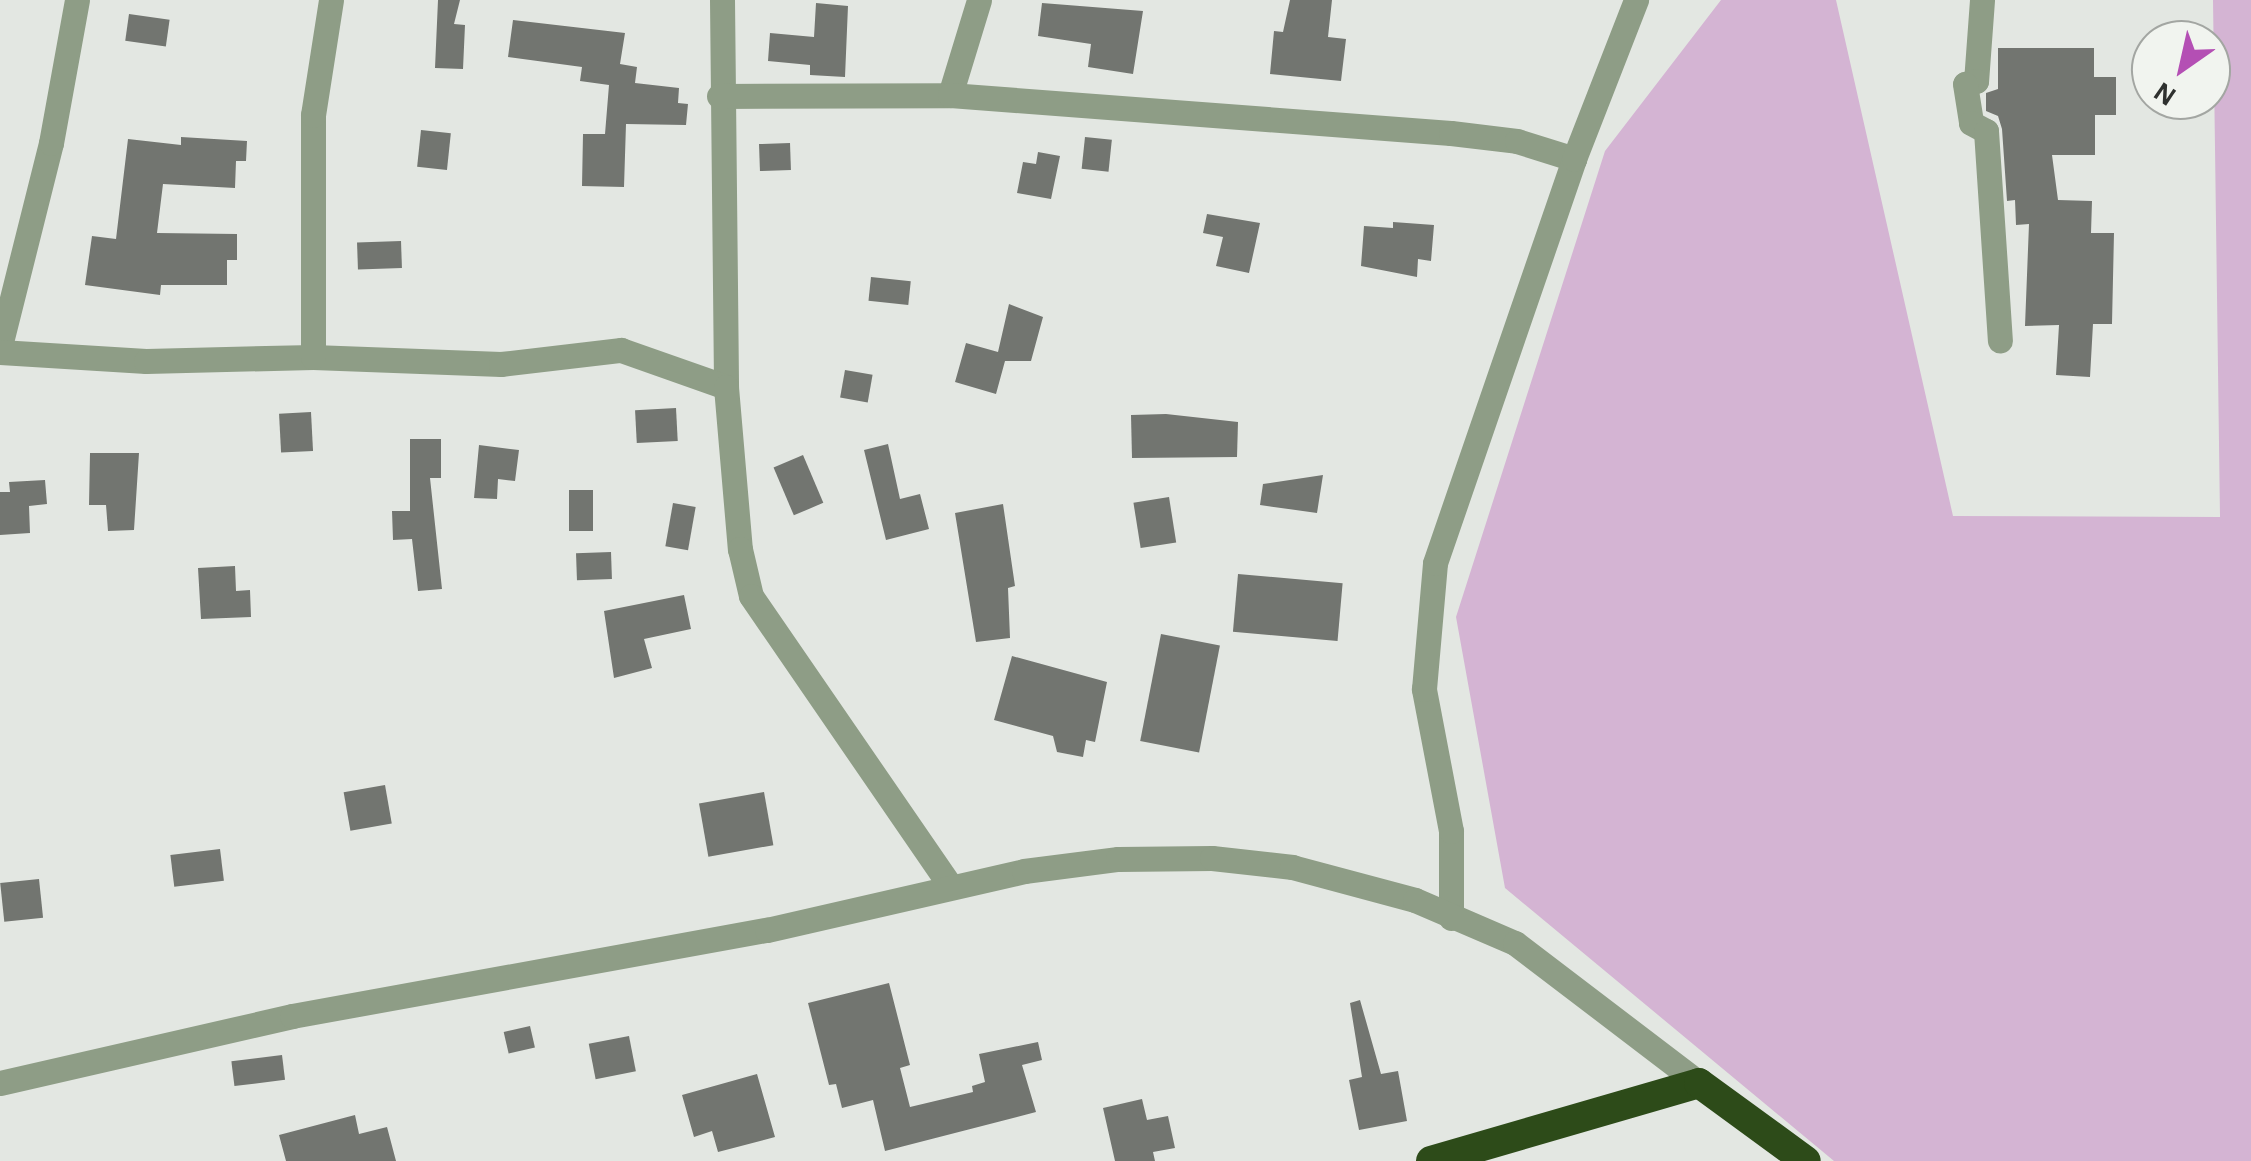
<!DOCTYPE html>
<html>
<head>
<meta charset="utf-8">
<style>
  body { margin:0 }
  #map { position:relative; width:2251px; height:1161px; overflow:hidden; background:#e3e7e2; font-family:"Alegreya Sans",sans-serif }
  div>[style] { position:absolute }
  .green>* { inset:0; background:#d4b4d3 }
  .building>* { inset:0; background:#727570; transform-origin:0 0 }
  .minor>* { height:25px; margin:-12.5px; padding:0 12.5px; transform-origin:12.5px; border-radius:12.5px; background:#8e9d86 }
  .highway>* { height:30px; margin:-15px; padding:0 15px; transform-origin:15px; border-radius:15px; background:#2d4b19 }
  span { translate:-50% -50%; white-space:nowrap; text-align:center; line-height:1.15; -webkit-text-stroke:10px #f1f4ef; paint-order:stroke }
  .north { position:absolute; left:2131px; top:20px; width:100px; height:100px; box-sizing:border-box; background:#f1f4ef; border:2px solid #a3a6a2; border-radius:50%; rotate:214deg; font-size:28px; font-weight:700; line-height:40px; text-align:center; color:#2f312f }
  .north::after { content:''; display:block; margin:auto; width:35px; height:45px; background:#b44fb4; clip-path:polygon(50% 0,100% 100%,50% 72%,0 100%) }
</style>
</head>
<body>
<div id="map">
  <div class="green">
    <i style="clip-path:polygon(1721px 0,1836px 0,1953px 516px,2220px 517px,2213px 0,2251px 0,2251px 1161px,1834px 1161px,1505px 888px,1456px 617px,1605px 151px)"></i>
  </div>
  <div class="building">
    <i style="clip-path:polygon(438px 0,460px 0,454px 24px,465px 25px,463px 69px,435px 68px)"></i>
    <i style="clip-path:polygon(1290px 0,1332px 0,1328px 37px,1346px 39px,1341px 81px,1270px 74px,1274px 31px,1283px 32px)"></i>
    <i style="clip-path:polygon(816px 3px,848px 6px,845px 77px,810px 75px,810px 65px,768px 61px,770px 33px,814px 37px)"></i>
    <i style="clip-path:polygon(1042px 3px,1143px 11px,1133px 74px,1088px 67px,1091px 44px,1038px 36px)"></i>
    <i style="left:129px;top:14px;width:41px;height:27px;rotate:8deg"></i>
    <i style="clip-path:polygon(513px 20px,625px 33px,620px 64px,637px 67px,635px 83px,679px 88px,678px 103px,688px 104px,686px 125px,626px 124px,624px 187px,582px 186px,583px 134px,605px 134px,609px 85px,580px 81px,582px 67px,508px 57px)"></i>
    <i style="clip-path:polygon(1998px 48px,2094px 48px,2094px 77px,2116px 77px,2116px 115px,2095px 115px,2095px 155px,2052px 155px,2058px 200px,2092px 201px,2091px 233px,2114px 233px,2112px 324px,2093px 324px,2090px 377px,2056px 375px,2059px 325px,2025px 326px,2029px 224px,2016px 225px,2015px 200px,2007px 201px,2002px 129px,1998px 116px,1986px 111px,1986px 93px,1998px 89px)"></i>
    <i style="left:421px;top:130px;width:30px;height:37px;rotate:6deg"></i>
    <i style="clip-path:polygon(181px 137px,247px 141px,246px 161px,236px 161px,235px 188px,163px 184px,157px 233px,237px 234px,237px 260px,227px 260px,227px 285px,161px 285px,160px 295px,85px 285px,92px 236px,116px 239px,128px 139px,181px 145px)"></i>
    <i style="left:1085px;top:137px;width:27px;height:32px;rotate:6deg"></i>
    <i style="left:790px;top:143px;width:27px;height:31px;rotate:88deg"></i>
    <i style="clip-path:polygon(1038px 152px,1060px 156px,1051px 199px,1017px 193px,1023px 162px,1036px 164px)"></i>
    <i style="clip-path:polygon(1207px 214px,1260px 223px,1249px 273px,1216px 266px,1223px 237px,1203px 233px)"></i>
    <i style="clip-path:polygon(1393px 222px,1434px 225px,1431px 261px,1418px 259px,1417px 277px,1361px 266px,1364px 226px,1393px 228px)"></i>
    <i style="left:401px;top:241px;width:27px;height:44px;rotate:88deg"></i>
    <i style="left:871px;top:277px;width:40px;height:24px;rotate:6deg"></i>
    <i style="clip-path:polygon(1009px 304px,1043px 317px,1031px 361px,1005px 361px,996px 394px,955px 382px,966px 343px,998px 352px)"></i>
    <i style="left:845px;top:370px;width:28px;height:28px;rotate:10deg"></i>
    <i style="left:676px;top:408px;width:33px;height:41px;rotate:87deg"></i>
    <i style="left:311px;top:412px;width:39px;height:32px;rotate:87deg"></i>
    <i style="clip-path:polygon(1166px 414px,1238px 422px,1237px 457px,1132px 458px,1131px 415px)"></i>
    <i style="clip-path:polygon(410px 439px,441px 439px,441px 478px,430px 478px,442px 589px,418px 591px,412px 539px,393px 540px,392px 511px,410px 511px)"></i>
    <i style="clip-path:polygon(888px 444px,900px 499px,920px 494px,929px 529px,886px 540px,864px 450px)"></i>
    <i style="clip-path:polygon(479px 445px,519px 450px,515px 481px,498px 479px,497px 499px,474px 498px)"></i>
    <i style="clip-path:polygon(90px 453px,139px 453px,134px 530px,108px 531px,106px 505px,89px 505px)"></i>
    <i style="left:803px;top:455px;width:52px;height:32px;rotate:67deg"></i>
    <i style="clip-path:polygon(1323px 475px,1317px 513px,1260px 505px,1263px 484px)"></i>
    <i style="clip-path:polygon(45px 480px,47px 504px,29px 506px,30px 533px,0 535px,0 492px,10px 492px,9px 482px)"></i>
    <i style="left:569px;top:490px;width:24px;height:41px"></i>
    <i style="left:1169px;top:497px;width:46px;height:36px;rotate:81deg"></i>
    <i style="left:673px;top:503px;width:23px;height:44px;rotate:10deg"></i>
    <i style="clip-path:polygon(1003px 504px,1015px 586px,1008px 588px,1010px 638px,976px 642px,955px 513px)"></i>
    <i style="left:611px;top:552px;width:27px;height:35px;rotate:88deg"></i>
    <i style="clip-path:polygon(235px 566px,236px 591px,250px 590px,251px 617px,201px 619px,198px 568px)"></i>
    <i style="left:1238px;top:574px;width:105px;height:58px;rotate:5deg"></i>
    <i style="clip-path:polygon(684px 595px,691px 629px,644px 639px,652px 668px,614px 678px,604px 611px)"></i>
    <i style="left:1161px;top:634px;width:60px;height:109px;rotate:11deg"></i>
    <i style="clip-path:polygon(1012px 656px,1107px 682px,1095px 742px,1086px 740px,1083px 757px,1057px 752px,1053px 736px,994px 720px)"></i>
    <i style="left:385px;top:785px;width:39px;height:42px;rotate:80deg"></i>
    <i style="left:764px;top:792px;width:54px;height:66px;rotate:80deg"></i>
    <i style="left:220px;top:849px;width:32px;height:50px;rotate:83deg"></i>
    <i style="left:39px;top:879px;width:39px;height:39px;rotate:84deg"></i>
    <i style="clip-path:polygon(889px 983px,910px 1065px,900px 1068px,910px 1107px,973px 1092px,972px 1086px,985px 1082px,979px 1054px,1038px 1042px,1042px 1060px,1022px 1065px,1036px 1112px,885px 1151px,873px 1100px,842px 1108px,836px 1084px,829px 1085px,808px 1003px)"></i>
    <i style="clip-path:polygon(1360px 1000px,1381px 1074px,1398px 1071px,1407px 1121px,1359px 1130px,1349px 1080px,1362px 1077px,1350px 1003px)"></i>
    <i style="left:530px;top:1026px;width:22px;height:27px;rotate:77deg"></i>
    <i style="left:629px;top:1036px;width:36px;height:41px;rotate:79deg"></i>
    <i style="left:282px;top:1055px;width:25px;height:51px;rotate:83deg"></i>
    <i style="clip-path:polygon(757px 1074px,775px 1137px,718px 1152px,712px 1131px,694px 1137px,682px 1095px)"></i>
    <i style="clip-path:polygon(1142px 1099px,1147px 1120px,1168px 1116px,1175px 1148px,1153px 1152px,1155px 1161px,1115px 1161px,1103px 1108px)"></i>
    <i style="clip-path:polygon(355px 1115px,359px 1134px,387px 1127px,396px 1161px,286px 1161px,279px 1135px)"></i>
  </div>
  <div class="minor">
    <i style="left:722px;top:0;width:387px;rotate:89.4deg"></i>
    <i style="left:1982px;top:0;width:81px;rotate:94.2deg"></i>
    <i style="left:1976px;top:81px;width:11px;rotate:165deg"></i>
    <i style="left:1965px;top:84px;width:39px;rotate:81deg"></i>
    <i style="left:1971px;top:123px;width:17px;rotate:28deg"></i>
    <i style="left:1986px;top:131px;width:210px;rotate:86.2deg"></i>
    <i style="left:950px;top:95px;width:99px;rotate:-73deg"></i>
    <i style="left:719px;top:96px;width:231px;rotate:-0.2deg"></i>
    <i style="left:950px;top:95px;width:502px;rotate:4.34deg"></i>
    <i style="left:1451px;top:133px;width:66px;rotate:6.9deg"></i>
    <i style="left:1517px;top:141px;width:60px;rotate:17.5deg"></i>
    <i style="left:0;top:346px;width:209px;rotate:-75.9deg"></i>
    <i style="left:51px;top:143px;width:145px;rotate:-79.7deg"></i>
    <i style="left:0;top:352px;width:146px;rotate:3.5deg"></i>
    <i style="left:146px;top:361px;width:167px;rotate:-1.4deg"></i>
    <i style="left:313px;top:357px;width:188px;rotate:2.1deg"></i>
    <i style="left:501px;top:364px;width:121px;rotate:-6.7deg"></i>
    <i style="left:621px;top:350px;width:111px;rotate:19.4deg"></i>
    <i style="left:726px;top:387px;width:163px;rotate:85.1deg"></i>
    <i style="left:740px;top:549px;width:48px;rotate:76.8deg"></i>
    <i style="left:751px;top:596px;width:353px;rotate:55.5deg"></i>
    <i style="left:313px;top:357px;width:242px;rotate:-90deg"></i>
    <i style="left:313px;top:115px;width:116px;rotate:-81.1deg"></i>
    <i style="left:1451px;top:918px;width:87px;rotate:-90deg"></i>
    <i style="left:1451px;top:831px;width:145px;rotate:-100.8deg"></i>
    <i style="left:1424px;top:689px;width:126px;rotate:-85deg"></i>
    <i style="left:1435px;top:563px;width:427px;rotate:-71deg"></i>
    <i style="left:1574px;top:159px;width:171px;rotate:-68.7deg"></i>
    <i style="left:0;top:1083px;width:300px;rotate:-12.9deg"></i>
    <i style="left:292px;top:1016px;width:483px;rotate:-10.3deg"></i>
    <i style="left:767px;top:930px;width:264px;rotate:-12.9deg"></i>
    <i style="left:1024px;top:871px;width:95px;rotate:-7.3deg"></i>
    <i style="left:1118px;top:859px;width:94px;rotate:-0.6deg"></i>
    <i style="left:1212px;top:858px;width:81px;rotate:6.4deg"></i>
    <i style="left:1292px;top:867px;width:127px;rotate:15deg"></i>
    <i style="left:1415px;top:900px;width:109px;rotate:23.3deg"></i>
    <i style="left:1515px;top:943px;width:231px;rotate:37.3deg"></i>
  </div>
  <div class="highway">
    <i style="left:1431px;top:1161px;width:279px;rotate:-16.2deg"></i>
    <i style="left:1699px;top:1083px;width:132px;rotate:36.1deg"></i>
  </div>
  <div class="north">N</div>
</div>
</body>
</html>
